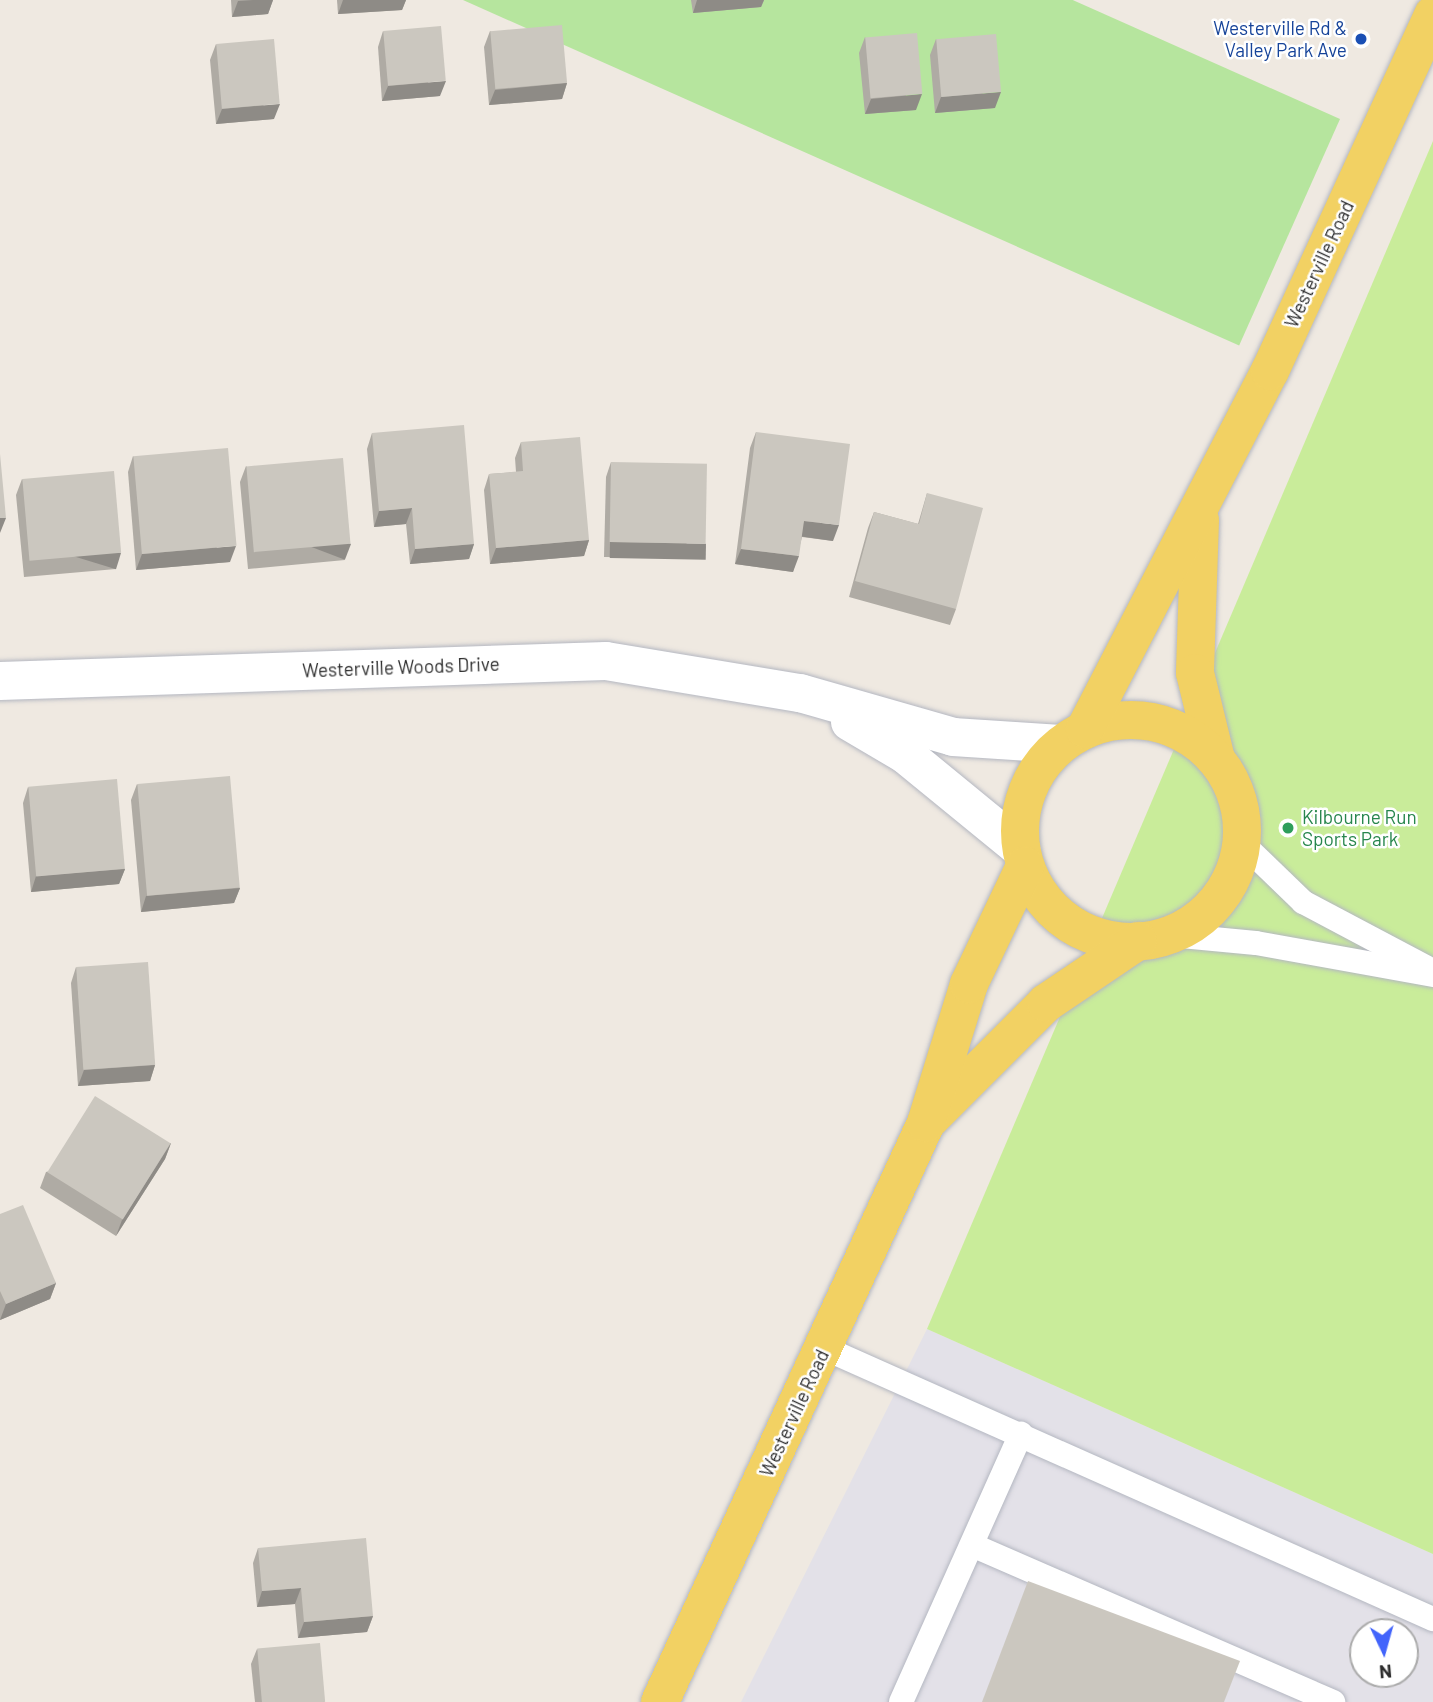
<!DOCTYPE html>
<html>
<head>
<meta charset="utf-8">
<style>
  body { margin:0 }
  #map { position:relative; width:1433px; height:1702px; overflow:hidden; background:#efe9e1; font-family:Barlow,sans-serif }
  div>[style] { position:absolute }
  .industrial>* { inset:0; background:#e3e1e8 }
  .green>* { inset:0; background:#b6e59e; transform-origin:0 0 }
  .pitch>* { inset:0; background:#c9ec9a }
  .roads { filter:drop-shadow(0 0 2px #b4b7c1) drop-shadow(0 0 2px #b4b7c1) }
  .service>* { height:24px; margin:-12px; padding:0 12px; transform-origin:12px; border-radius:12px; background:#fff }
  .minor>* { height:38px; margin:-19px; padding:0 19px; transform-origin:19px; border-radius:19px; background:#fff }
  .primary>* { height:38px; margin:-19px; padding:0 19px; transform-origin:19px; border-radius:19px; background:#f2d163 }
  .primary>.ring { margin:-19px; padding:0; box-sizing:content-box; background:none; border:38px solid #f2d163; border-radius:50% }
  .wall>* { inset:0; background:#afaba4 }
  .shaded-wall>* { inset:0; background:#8e8b86; transform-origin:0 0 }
  .building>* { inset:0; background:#cbc7bf; transform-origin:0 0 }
  .dots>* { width:19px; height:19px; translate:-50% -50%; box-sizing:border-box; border:4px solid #fff; border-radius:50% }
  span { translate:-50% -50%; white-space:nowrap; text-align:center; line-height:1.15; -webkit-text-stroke:5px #fff; paint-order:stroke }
  .transit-label { font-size:19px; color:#164399 }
  .right { translate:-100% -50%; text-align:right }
  .street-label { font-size:19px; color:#2e2e2e }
  .leisure-label { font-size:19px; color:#27864d }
  .left { translate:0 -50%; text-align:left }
  .north { position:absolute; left:1349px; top:1618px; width:70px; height:70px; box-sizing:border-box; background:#fff; border:2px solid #ababab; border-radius:50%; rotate:175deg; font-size:19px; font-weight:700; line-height:28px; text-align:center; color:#2e2e2e }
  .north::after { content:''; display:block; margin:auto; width:24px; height:32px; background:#4264fb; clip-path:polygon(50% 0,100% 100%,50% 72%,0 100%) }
</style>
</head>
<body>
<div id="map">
  <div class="industrial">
    <div style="clip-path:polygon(evenodd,927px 1329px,1433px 1554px,1433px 1702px,741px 1702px,927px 1329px,1363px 1632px,1405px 1632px,1405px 1674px,1363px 1674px,1363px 1632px)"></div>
  </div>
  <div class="green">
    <div style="left:1340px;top:119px;width:248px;height:1340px;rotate:114deg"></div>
  </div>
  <div class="pitch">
    <div style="clip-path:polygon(1433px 141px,1433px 1554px,927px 1329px)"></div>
  </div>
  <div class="roads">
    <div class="service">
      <div style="left:1242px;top:843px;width:85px;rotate:44deg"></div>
      <div style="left:1303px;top:902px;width:139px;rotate:27.9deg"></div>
      <div style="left:1171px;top:935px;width:85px;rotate:5.4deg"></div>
      <div style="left:1256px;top:943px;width:180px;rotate:10.2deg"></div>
      <div style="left:824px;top:1348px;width:667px;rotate:23.99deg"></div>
      <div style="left:972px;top:1545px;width:394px;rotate:23.5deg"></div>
      <div style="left:901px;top:1702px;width:294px;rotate:-65.9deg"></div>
    </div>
    <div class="minor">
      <div style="left:0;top:681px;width:606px;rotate:-1.89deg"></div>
      <div style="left:606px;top:661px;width:197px;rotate:9.4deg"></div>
      <div style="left:800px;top:693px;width:159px;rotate:16deg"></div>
      <div style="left:953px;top:737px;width:108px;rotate:3.7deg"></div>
      <div style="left:850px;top:722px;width:65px;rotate:30.5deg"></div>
      <div style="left:906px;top:755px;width:149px;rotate:39.3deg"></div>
    </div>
    <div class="primary">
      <div style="left:1200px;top:520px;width:153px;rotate:91.9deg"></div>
      <div style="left:1195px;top:673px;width:89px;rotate:76.3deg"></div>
      <div class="ring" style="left:1020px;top:720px;width:184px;height:184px"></div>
      <div style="left:1085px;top:729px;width:403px;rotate:-62.7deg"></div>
      <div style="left:1270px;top:371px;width:392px;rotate:-65.4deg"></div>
      <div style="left:930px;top:1119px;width:164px;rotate:-45deg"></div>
      <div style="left:1046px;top:1003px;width:111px;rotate:-34deg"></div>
      <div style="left:660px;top:1702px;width:637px;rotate:-65.33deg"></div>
      <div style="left:926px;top:1123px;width:145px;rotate:-72.8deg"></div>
      <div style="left:969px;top:984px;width:131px;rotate:-64.6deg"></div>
    </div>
  </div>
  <div class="wall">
    <div style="clip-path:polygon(231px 0,273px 0,268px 14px,232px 17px)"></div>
    <div style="clip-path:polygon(337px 0,406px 0,402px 10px,338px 14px)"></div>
    <div style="clip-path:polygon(691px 0,764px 0,761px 7px,693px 13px)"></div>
    <div style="clip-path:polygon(383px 31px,440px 96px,382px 101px,378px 47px)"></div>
    <div style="clip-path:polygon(490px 31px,567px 83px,562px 99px,489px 105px,484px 47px)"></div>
    <div style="clip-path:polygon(865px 37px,916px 110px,865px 114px,859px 53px)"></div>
    <div style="clip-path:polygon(936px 39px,995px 108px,935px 113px,930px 55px)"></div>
    <div style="clip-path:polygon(216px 44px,274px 119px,216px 124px,210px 60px)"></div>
    <div style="clip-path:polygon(756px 432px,833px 541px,802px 537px,793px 572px,735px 564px,750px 448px)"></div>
    <div style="clip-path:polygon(372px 433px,474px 544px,469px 559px,410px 564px,406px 524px,374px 527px,367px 449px)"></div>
    <div style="clip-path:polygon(521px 442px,589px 540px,584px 556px,490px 564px,484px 490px,489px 474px,516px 472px,515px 458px)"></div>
    <div style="clip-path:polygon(133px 456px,230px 562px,136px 570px,128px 472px)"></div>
    <div style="clip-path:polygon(611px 462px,700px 558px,604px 557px,606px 477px)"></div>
    <div style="clip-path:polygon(246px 466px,345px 560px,248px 569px,240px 482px)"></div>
    <div style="clip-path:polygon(22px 479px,116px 569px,24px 577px,16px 495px)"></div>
    <div style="clip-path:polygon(927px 493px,956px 609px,950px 625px,849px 597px,868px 528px,874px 512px,918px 524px)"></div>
    <div style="clip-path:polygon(137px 784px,240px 888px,234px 903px,141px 912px,131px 800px)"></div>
    <div style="clip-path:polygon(28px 787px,125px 869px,119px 884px,31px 892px,23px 803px)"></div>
    <div style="clip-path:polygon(76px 967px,155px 1065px,150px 1081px,78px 1086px,71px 983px)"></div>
    <div style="clip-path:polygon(171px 1143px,165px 1159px,116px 1236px,40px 1188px,46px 1172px)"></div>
    <div style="clip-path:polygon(0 1214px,56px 1283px,50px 1299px,0 1320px)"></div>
    <div style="clip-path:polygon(258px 1548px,373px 1616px,367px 1632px,298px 1638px,295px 1604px,257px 1607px,253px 1563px)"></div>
    <div style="clip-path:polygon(257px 1649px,325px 1702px,255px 1702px,251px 1664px)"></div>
  </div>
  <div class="shaded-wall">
    <div style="clip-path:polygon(253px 0,273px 0,268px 14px,232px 17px,238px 1px)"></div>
    <div style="clip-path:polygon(343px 0,406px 0,402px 10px,338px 14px)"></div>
    <div style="clip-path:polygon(697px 0,764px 0,761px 7px,693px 13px)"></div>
    <div style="clip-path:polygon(446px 81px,440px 96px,382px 101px,388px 86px)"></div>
    <div style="clip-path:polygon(567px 83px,562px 99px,489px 105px,495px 90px)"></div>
    <div style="clip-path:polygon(1001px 92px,995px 108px,935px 113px,941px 97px)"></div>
    <div style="clip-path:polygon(922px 94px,916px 110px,865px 114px,871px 99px)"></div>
    <div style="clip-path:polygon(280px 104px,274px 119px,216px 124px,222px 109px)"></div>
    <div style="clip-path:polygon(412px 508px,406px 524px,374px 527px,379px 511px)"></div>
    <div style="clip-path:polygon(0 518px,6px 518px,0 533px)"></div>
    <div style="clip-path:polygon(804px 521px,839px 525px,833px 541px,798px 536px)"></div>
    <div style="clip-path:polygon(589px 540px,584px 556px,490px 564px,496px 548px)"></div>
    <div style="left:610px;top:542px;width:96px;height:16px;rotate:1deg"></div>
    <div style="left:351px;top:544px;width:17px;height:98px;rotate:111deg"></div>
    <div style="clip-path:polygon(474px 544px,469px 559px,410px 564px,415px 549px)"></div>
    <div style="clip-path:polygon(236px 546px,230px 562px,136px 570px,142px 554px)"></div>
    <div style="clip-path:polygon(741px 549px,799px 556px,793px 572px,735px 564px)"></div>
    <div style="left:121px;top:553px;width:17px;height:92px;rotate:107deg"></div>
    <div style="clip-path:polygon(125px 869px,119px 884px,31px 892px,36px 876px)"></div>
    <div style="clip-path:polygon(240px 888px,234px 903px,141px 912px,146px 896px)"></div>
    <div style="clip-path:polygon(155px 1065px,150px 1081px,78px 1086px,84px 1070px)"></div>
    <div style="clip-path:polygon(171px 1143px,165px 1159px,116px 1236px,122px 1220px)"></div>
    <div style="clip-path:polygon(56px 1283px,50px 1299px,0 1320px,6px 1304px)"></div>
    <div style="clip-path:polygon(301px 1588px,295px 1604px,257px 1607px,262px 1591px)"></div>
    <div style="clip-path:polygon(373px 1616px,367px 1632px,298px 1638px,304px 1622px)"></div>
  </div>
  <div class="building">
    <div style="left:562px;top:25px;width:58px;height:72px;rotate:85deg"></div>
    <div style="left:441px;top:26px;width:55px;height:58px;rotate:85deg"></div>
    <div style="left:917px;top:33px;width:61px;height:52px;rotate:85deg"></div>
    <div style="left:996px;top:34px;width:58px;height:60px;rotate:85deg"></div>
    <div style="left:274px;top:39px;width:65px;height:58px;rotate:85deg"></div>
    <div style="clip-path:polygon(464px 425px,474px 544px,415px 549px,412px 508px,379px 511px,372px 433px)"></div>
    <div style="clip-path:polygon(756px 432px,850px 444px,839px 525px,804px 521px,799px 556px,741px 549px)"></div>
    <div style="clip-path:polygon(580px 437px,589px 540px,496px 548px,489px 474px,523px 471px,521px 442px)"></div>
    <div style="left:228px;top:448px;width:98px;height:95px;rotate:85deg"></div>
    <div style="clip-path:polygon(0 454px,6px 518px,0 518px)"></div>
    <div style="left:343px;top:458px;width:86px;height:97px;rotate:85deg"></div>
    <div style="left:611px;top:462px;width:96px;height:80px;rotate:1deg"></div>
    <div style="left:114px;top:471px;width:82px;height:92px;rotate:85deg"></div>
    <div style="clip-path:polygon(927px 493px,983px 508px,956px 609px,855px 581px,874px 512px,919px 524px)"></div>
    <div style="left:230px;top:776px;width:112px;height:93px;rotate:85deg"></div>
    <div style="left:117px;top:779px;width:90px;height:89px;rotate:85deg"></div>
    <div style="left:148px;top:962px;width:103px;height:72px;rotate:86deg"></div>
    <div style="left:95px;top:1096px;width:89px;height:90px;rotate:32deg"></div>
    <div style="clip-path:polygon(23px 1205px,56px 1283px,6px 1304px,0 1291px,0 1214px)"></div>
    <div style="clip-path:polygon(366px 1538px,373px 1616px,304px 1622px,301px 1588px,262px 1591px,258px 1548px)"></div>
    <div style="clip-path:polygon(1028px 1581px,1240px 1661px,1224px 1702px,982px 1702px)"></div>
    <div style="left:320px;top:1643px;width:59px;height:63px;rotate:85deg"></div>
  </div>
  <div class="dots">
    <div style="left:1361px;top:39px;background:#1a4fb4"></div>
    <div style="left:1288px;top:828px;background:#2e9e5b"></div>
  </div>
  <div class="transit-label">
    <span class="right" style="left:1347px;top:39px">Westerville Rd &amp;<br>Valley Park Ave</span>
  </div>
  <div class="street-label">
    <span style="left:1319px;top:264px;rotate:-65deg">Westerville Road</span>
    <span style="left:401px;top:667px;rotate:-2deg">Westerville Woods Drive</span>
    <span style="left:794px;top:1413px;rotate:-65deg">Westerville Road</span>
  </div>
  <div class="leisure-label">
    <span class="left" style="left:1302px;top:828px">Kilbourne Run<br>Sports Park</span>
  </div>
  <div class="north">N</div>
</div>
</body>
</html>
